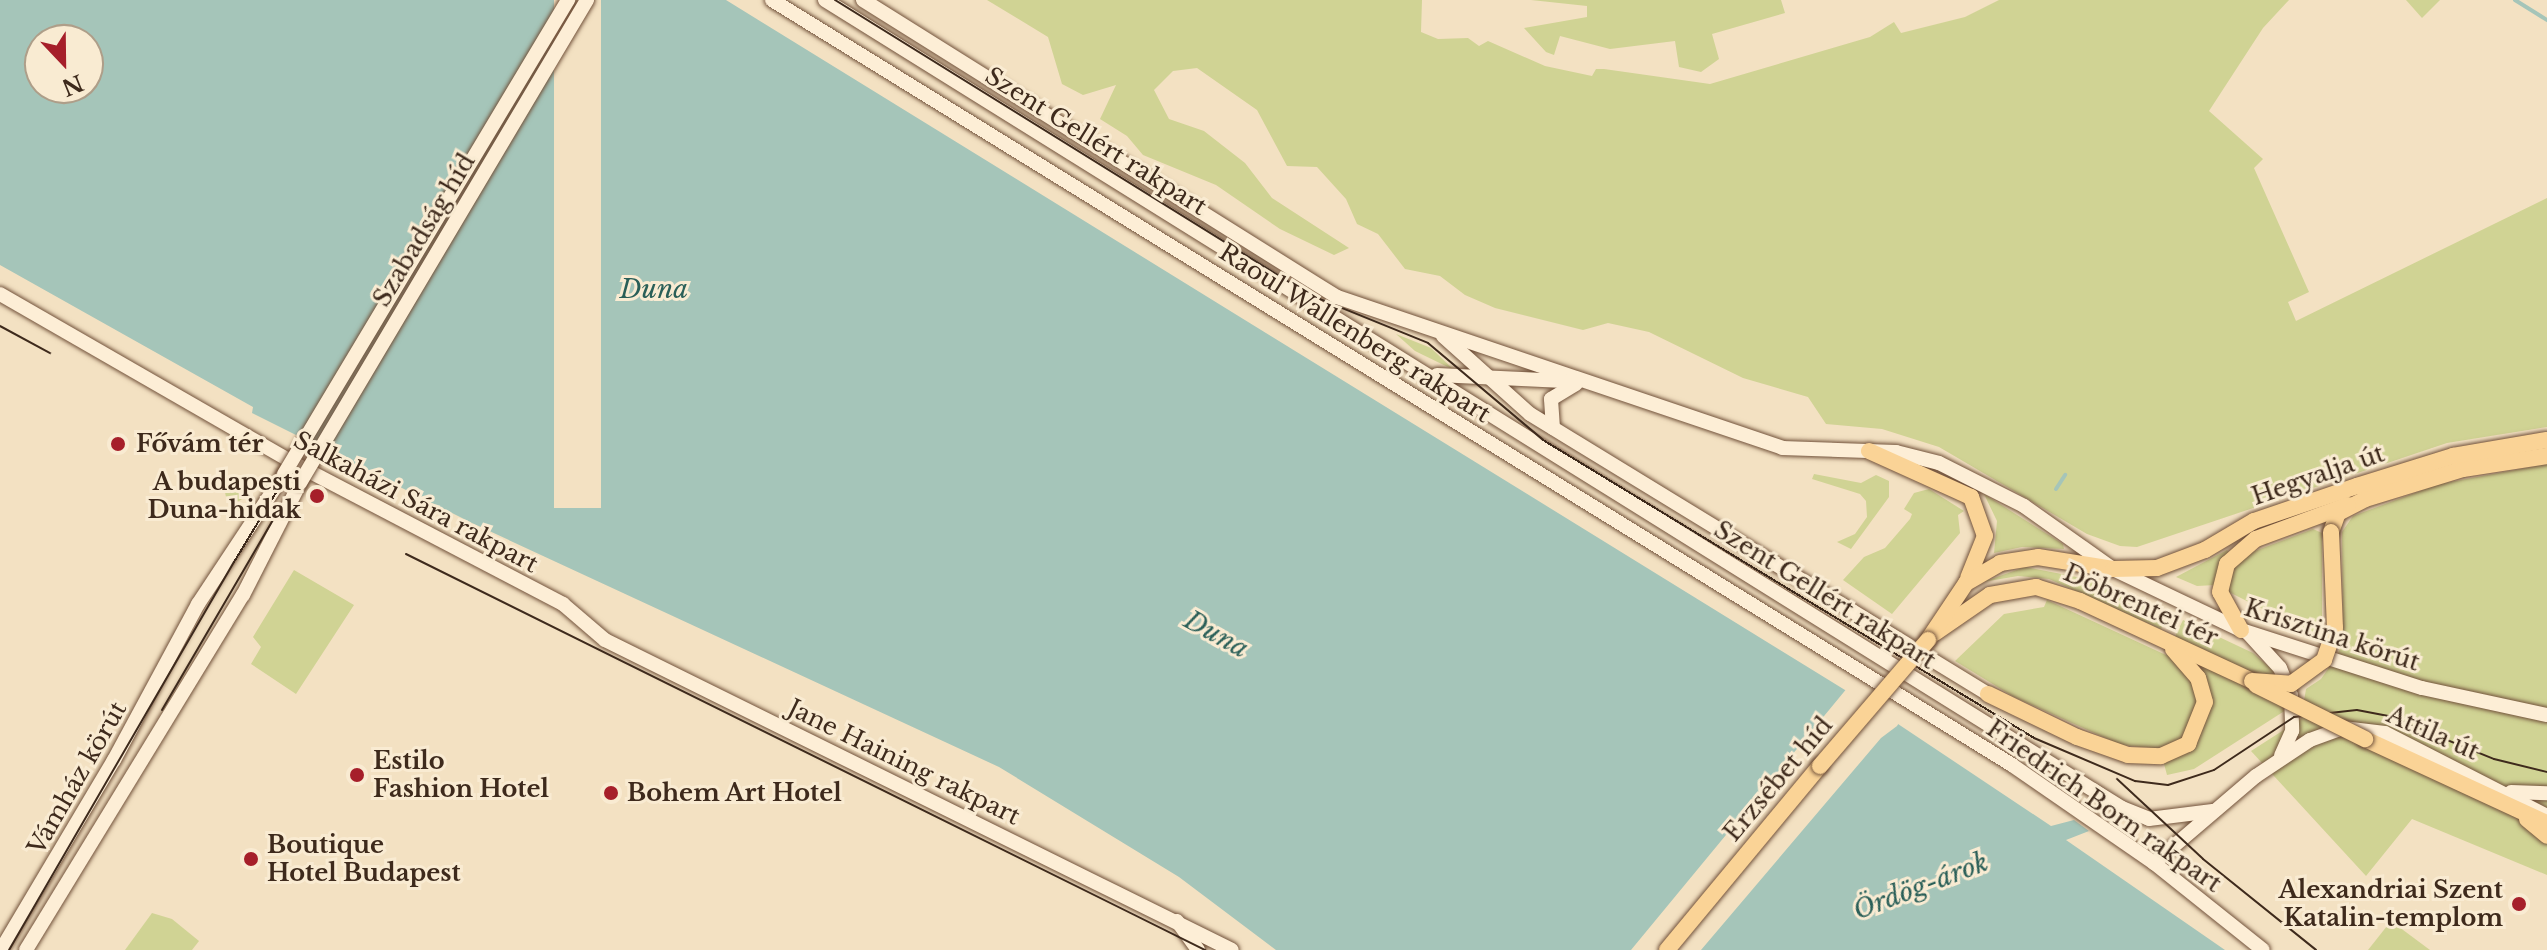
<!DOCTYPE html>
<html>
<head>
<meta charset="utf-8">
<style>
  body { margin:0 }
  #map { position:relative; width:2547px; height:950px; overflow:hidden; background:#f3e1c2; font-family:"Libre Baskerville",serif }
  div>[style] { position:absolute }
  .green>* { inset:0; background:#d0d394 }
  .round { border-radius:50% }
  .water>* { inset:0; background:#a5c5b9 }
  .pier>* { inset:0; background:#f3e1c2; transform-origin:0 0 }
  .stream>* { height:4px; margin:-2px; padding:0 2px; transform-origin:2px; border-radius:2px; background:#a5c5b9 }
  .roads { filter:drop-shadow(0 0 2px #71513a) drop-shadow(0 0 2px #71513a) }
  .secondary>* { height:14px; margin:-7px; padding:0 7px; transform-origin:7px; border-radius:7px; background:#fdeed6 }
  .primary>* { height:16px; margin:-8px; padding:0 8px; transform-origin:8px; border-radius:8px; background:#fad396 }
  .tram>* { height:2px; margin:-1px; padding:0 1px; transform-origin:1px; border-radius:1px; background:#3e2a1c }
  .bridges { filter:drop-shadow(0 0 2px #71513a) drop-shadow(0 0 2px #71513a) }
  .secondary-bridge>* { height:14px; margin:-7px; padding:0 7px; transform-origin:7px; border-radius:7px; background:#fdeed6 }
  .primary-bridge>* { height:16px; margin:-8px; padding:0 8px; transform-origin:8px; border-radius:8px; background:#fad396 }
  .dots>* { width:22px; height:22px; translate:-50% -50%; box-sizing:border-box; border:4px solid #f9ebd2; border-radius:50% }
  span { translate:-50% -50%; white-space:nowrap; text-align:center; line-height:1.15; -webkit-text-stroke:6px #f9ebd2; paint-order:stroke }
  .street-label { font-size:24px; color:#3e2a1c }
  .poi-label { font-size:24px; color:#3e2a1c; font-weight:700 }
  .left { translate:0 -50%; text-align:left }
  .right { translate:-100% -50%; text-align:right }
  .water-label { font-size:26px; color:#2a5f58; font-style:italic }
  .north { position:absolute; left:24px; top:24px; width:80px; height:80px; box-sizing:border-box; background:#f9ebd2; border:2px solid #ae9e89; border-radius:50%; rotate:158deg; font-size:22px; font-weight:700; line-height:32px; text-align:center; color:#3e2a1c }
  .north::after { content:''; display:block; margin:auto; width:28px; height:36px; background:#a61f2a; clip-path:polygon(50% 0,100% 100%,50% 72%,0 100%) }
</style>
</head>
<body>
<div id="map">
  <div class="green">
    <div style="clip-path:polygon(987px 0,1422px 0,1421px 32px,1438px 39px,1468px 38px,1479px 46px,1488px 41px,1545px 66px,1592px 76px,1596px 69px,1604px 69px,1710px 84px,1870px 37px,1894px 22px,1901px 33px,1965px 17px,1999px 0,2289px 0,2263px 28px,2209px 111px,2263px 159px,2254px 168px,2309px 292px,2288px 302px,2296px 321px,2547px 198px,2547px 427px,2447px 443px,2137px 547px,2120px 546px,2087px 534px,1939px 447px,1882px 429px,1826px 424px,1808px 397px,1743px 378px,1649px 332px,1608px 323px,1583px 330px,1495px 308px,1465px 295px,1440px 276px,1405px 269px,1378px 234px,1357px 224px,1346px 199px,1317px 167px,1287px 166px,1257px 110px,1197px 68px,1173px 71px,1154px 90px,1169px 119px,1204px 131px,1245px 163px,1272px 198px,1349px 248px,1334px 255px,1280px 229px,1216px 185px,1143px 155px,1127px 136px,1100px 119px,1116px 85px,1083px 95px,1062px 84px,1048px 37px)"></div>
    <div style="clip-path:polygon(1531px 0,1781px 0,1785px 13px,1712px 34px,1719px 59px,1701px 72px,1679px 67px,1675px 41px,1610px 49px,1560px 36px,1554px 55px,1546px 52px,1524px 28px,1587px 17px,1587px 6px)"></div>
    <div style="clip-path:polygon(2406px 0,2440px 0,2422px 18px)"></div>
    <div style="clip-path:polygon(1396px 334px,1431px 348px,1454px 370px,1415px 351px)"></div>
    <div style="clip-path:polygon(2547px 464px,2547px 875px,2412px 819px,2366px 876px,2251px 751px,2301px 719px,2306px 689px,2321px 679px,2337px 656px,2343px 641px,2342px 532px,2353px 516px,2439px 484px)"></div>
    <div style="clip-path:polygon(1814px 474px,1861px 483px,1876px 475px,1889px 481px,1889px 497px,1851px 549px,1837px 542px,1855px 534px,1867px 517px,1866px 501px,1860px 494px,1812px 479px)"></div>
    <div class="round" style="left:225px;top:482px;width:20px;height:20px"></div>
    <div style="clip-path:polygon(1929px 489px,1964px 511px,1958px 515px,1960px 533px,1892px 614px,1843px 580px,1864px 557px,1885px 548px,1910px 519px,1912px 514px,1904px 509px,1914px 493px)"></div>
    <div style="clip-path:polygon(1984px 494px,2063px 544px,2064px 549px,2022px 547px,1994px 553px,1997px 521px)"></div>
    <div style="clip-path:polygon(2313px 529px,2322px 533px,2322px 639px,2227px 591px,2228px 575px,2247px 554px)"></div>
    <div style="clip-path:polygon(2227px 550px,2230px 554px,2215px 585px,2197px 586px,2176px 577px)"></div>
    <div style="clip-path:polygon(2025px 567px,2087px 579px,2153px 607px,2151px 614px,2165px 621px,2161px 629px,2049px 579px,2018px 576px,1983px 582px)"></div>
    <div style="clip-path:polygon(294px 570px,354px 605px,296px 694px,251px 664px,261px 647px,253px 637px)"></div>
    <div style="clip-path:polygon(2047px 600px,2166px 655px,2183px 620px,2253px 653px,2268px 666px,2278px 675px,2286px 710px,2194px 769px,2167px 775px,2160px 749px,2121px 745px,2014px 697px,1955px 661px,2004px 614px,2044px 607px)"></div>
    <div style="clip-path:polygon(152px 913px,172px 919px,199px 941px,192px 950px,125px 950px)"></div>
    <div style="clip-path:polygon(2391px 921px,2430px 950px,2368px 950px)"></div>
  </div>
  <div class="water">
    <div style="clip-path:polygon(evenodd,0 0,726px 0,1871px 706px,2051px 826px,2074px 820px,2089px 831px,2066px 840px,2225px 950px,1276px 950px,1179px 877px,999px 767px,472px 523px,252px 413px,253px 407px,0 265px,0 0,40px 40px,88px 40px,88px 88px,40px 88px,40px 40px)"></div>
  </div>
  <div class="pier">
    <div style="left:554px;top:0;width:47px;height:508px"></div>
    <div style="clip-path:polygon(1848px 687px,1900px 721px,1897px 726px,1881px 738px,1701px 950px,1631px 950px)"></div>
  </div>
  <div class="stream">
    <div style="left:2515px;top:0;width:38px;rotate:32deg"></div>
    <div style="left:2056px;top:489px;width:17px;rotate:-57deg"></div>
  </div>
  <div class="roads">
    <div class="secondary">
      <div style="left:772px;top:0;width:1457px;rotate:31.67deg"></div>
      <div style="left:2012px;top:765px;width:173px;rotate:34.6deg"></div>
      <div style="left:2154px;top:863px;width:139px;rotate:38.6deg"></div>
      <div style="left:825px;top:0;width:1528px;rotate:31.92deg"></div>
      <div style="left:2122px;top:808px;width:29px;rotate:22deg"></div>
      <div style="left:2149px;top:819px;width:64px;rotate:-7.2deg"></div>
      <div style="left:863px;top:0;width:559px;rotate:32.07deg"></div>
      <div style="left:1337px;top:297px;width:470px;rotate:18.7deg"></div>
      <div style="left:1782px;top:448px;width:114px;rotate:2deg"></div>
      <div style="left:1896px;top:452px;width:44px;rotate:14.3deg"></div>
      <div style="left:1939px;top:463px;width:95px;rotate:26.8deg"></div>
      <div style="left:2024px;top:506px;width:109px;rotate:35.3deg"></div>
      <div style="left:2113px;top:569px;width:142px;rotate:25.5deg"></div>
      <div style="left:2241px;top:630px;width:190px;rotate:17.8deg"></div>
      <div style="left:2422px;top:688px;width:128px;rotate:12.2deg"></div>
      <div style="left:0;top:294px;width:345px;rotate:29.9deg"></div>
      <div style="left:299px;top:466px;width:298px;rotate:27.6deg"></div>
      <div style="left:563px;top:604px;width:55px;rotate:40.6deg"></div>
      <div style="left:605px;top:640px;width:699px;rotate:26.31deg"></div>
      <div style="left:1443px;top:336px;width:117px;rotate:41.9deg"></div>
      <div style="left:1530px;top:414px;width:537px;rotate:31.44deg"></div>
      <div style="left:1437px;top:375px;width:127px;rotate:2.7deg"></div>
      <div style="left:1553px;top:428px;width:29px;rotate:-94deg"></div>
      <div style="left:1551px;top:399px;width:29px;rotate:-31deg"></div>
      <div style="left:2248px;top:633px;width:47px;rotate:47.6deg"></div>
      <div style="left:2280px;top:668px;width:29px;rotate:68deg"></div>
      <div style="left:2291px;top:695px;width:36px;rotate:88deg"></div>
      <div style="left:2292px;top:731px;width:27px;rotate:114deg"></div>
      <div style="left:2511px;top:792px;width:36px;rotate:2deg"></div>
      <div style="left:2154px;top:863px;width:134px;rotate:-40.5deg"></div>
      <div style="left:2256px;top:776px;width:65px;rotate:-33.7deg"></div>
      <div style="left:2310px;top:740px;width:35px;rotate:-20deg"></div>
      <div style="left:2343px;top:728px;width:42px;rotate:6.8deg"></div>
      <div style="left:2385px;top:733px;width:182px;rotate:27.1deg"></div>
      <div style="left:1177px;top:921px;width:36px;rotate:54deg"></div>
      <div style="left:1px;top:950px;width:221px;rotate:-59.3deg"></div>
      <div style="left:114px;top:760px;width:177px;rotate:-61.7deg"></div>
      <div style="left:198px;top:604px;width:156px;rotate:-56.5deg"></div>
      <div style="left:26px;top:950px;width:416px;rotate:-58.6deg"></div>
      <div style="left:243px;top:595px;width:126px;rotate:-63deg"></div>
    </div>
    <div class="primary">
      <div style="left:1869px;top:451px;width:112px;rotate:24.3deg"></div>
      <div style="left:1971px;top:497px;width:41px;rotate:70.3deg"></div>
      <div style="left:1985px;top:536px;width:45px;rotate:112deg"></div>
      <div style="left:2331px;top:532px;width:20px;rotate:-70deg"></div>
      <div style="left:2338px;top:513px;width:30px;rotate:-27deg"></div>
      <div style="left:2365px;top:499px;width:102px;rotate:-17deg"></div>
      <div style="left:2463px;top:469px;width:85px;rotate:-8.8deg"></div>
      <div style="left:2241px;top:630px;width:43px;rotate:-118.9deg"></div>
      <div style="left:2220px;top:592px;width:29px;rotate:-76deg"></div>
      <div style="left:2227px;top:564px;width:38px;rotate:-41deg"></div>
      <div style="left:2256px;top:539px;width:98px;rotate:-20.3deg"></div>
      <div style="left:1935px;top:633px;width:67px;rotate:-34.6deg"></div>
      <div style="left:1990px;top:595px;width:47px;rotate:-9.9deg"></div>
      <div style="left:2036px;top:587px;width:46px;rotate:17.7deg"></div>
      <div style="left:2080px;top:601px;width:190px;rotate:24.9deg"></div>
      <div style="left:1928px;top:640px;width:69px;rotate:-56.3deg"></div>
      <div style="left:1966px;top:583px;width:39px;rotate:-30deg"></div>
      <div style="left:2000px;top:563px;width:38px;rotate:-9deg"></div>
      <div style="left:2038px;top:557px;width:76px;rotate:9.1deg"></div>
      <div style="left:2113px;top:569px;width:44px;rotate:-1.3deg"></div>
      <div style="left:2157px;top:568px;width:51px;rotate:-20.6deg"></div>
      <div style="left:2205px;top:550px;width:57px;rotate:-30.6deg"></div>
      <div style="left:2254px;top:521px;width:109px;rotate:-18.8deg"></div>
      <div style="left:2357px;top:486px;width:101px;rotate:-17.4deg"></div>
      <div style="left:2453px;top:456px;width:95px;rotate:-9.7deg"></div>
      <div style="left:1988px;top:694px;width:99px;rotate:25.8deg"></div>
      <div style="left:2077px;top:737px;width:54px;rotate:19.4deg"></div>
      <div style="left:2128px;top:755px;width:33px;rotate:2deg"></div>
      <div style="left:2161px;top:756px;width:30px;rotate:-24deg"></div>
      <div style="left:2188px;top:744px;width:45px;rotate:-68deg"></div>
      <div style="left:2205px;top:702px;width:25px;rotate:-106deg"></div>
      <div style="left:2198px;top:678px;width:38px;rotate:-131deg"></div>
      <div style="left:2365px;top:739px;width:200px;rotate:24.8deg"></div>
      <div style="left:2527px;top:819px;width:26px;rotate:40deg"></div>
      <div style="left:1667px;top:950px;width:239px;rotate:-50.3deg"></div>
    </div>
  </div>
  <div class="tram">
    <div style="left:835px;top:0;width:559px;rotate:31.84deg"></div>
    <div style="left:1310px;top:295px;width:127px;rotate:22.1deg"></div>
    <div style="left:1428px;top:343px;width:150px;rotate:40.1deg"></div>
    <div style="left:1543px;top:440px;width:574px;rotate:31.25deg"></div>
    <div style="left:2034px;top:738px;width:110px;rotate:23.1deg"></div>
    <div style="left:2135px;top:781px;width:33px;rotate:7deg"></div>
    <div style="left:2168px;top:785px;width:48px;rotate:-18.1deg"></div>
    <div style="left:2214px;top:770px;width:96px;rotate:-33.5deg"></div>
    <div style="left:2294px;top:717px;width:63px;rotate:-6.3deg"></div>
    <div style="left:2357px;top:710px;width:32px;rotate:11deg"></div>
    <div style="left:2388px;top:716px;width:114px;rotate:22.1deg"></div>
    <div style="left:2494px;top:759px;width:55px;rotate:13.8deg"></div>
    <div style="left:0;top:326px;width:57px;rotate:28.4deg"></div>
    <div style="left:406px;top:554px;width:892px;rotate:26.36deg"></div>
    <div style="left:162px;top:710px;width:224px;rotate:-59.7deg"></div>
    <div style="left:2117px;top:779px;width:117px;rotate:42.9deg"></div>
    <div style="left:2203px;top:859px;width:145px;rotate:38.8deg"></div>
    <div style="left:9px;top:950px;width:449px;rotate:-59.9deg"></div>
    <div style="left:234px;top:562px;width:657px;rotate:-58.83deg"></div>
  </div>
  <div class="bridges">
    <div class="secondary-bridge">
      <div style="left:284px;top:474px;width:553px;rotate:-59.07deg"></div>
      <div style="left:300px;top:483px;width:562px;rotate:-59.28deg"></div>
    </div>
    <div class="primary-bridge">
      <div style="left:2252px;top:681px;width:39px;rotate:4deg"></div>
      <div style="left:2291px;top:684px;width:41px;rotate:-36deg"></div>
      <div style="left:2324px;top:660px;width:34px;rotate:-71deg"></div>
      <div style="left:2335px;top:628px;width:96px;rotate:-92.4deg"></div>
      <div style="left:2256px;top:685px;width:122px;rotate:26.4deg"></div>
      <div style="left:1820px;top:766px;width:166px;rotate:-49.4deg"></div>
    </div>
  </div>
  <div class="dots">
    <div style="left:118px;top:444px;background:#a61f2a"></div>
    <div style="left:317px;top:496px;background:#a61f2a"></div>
    <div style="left:357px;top:775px;background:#a61f2a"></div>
    <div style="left:611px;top:793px;background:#a61f2a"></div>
    <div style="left:251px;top:859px;background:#a61f2a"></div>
    <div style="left:2519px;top:904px;background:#a61f2a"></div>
  </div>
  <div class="street-label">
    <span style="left:1096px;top:141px;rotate:32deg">Szent Gellért rakpart</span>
    <span style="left:424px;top:230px;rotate:-59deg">Szabadság híd</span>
    <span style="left:1355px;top:333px;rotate:32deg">Raoul Wallenberg rakpart</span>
    <span style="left:2318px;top:475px;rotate:-19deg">Hegyalja út</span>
    <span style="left:416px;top:502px;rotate:28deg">Salkaházi Sára rakpart</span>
    <span style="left:1825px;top:595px;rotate:32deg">Szent Gellért rakpart</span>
    <span style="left:2141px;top:605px;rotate:24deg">Döbrentei tér</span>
    <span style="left:2332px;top:635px;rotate:18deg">Krisztina körút</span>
    <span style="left:2433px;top:733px;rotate:24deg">Attila út</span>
    <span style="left:904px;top:762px;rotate:26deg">Jane Haining rakpart</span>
    <span style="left:77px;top:778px;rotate:-60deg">Vámház körút</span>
    <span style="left:1778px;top:779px;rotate:-50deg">Erzsébet híd</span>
    <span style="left:2104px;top:806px;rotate:35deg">Friedrich Born rakpart</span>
  </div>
  <div class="poi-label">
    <span class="left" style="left:136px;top:444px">Fővám tér</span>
    <span class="right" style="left:301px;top:496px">A budapesti<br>Duna-hidak</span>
    <span class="left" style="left:373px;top:775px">Estilo<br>Fashion Hotel</span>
    <span class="left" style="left:627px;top:793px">Bohem Art Hotel</span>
    <span class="left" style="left:267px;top:859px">Boutique<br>Hotel Budapest</span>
    <span class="right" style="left:2503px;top:904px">Alexandriai Szent<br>Katalin-templom</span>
  </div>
  <div class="water-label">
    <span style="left:654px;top:290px">Duna</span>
    <span style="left:1216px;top:635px;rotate:29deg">Duna</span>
    <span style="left:1921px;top:887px;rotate:-21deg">Ördög-árok</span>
  </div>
  <div class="north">N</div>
</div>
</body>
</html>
